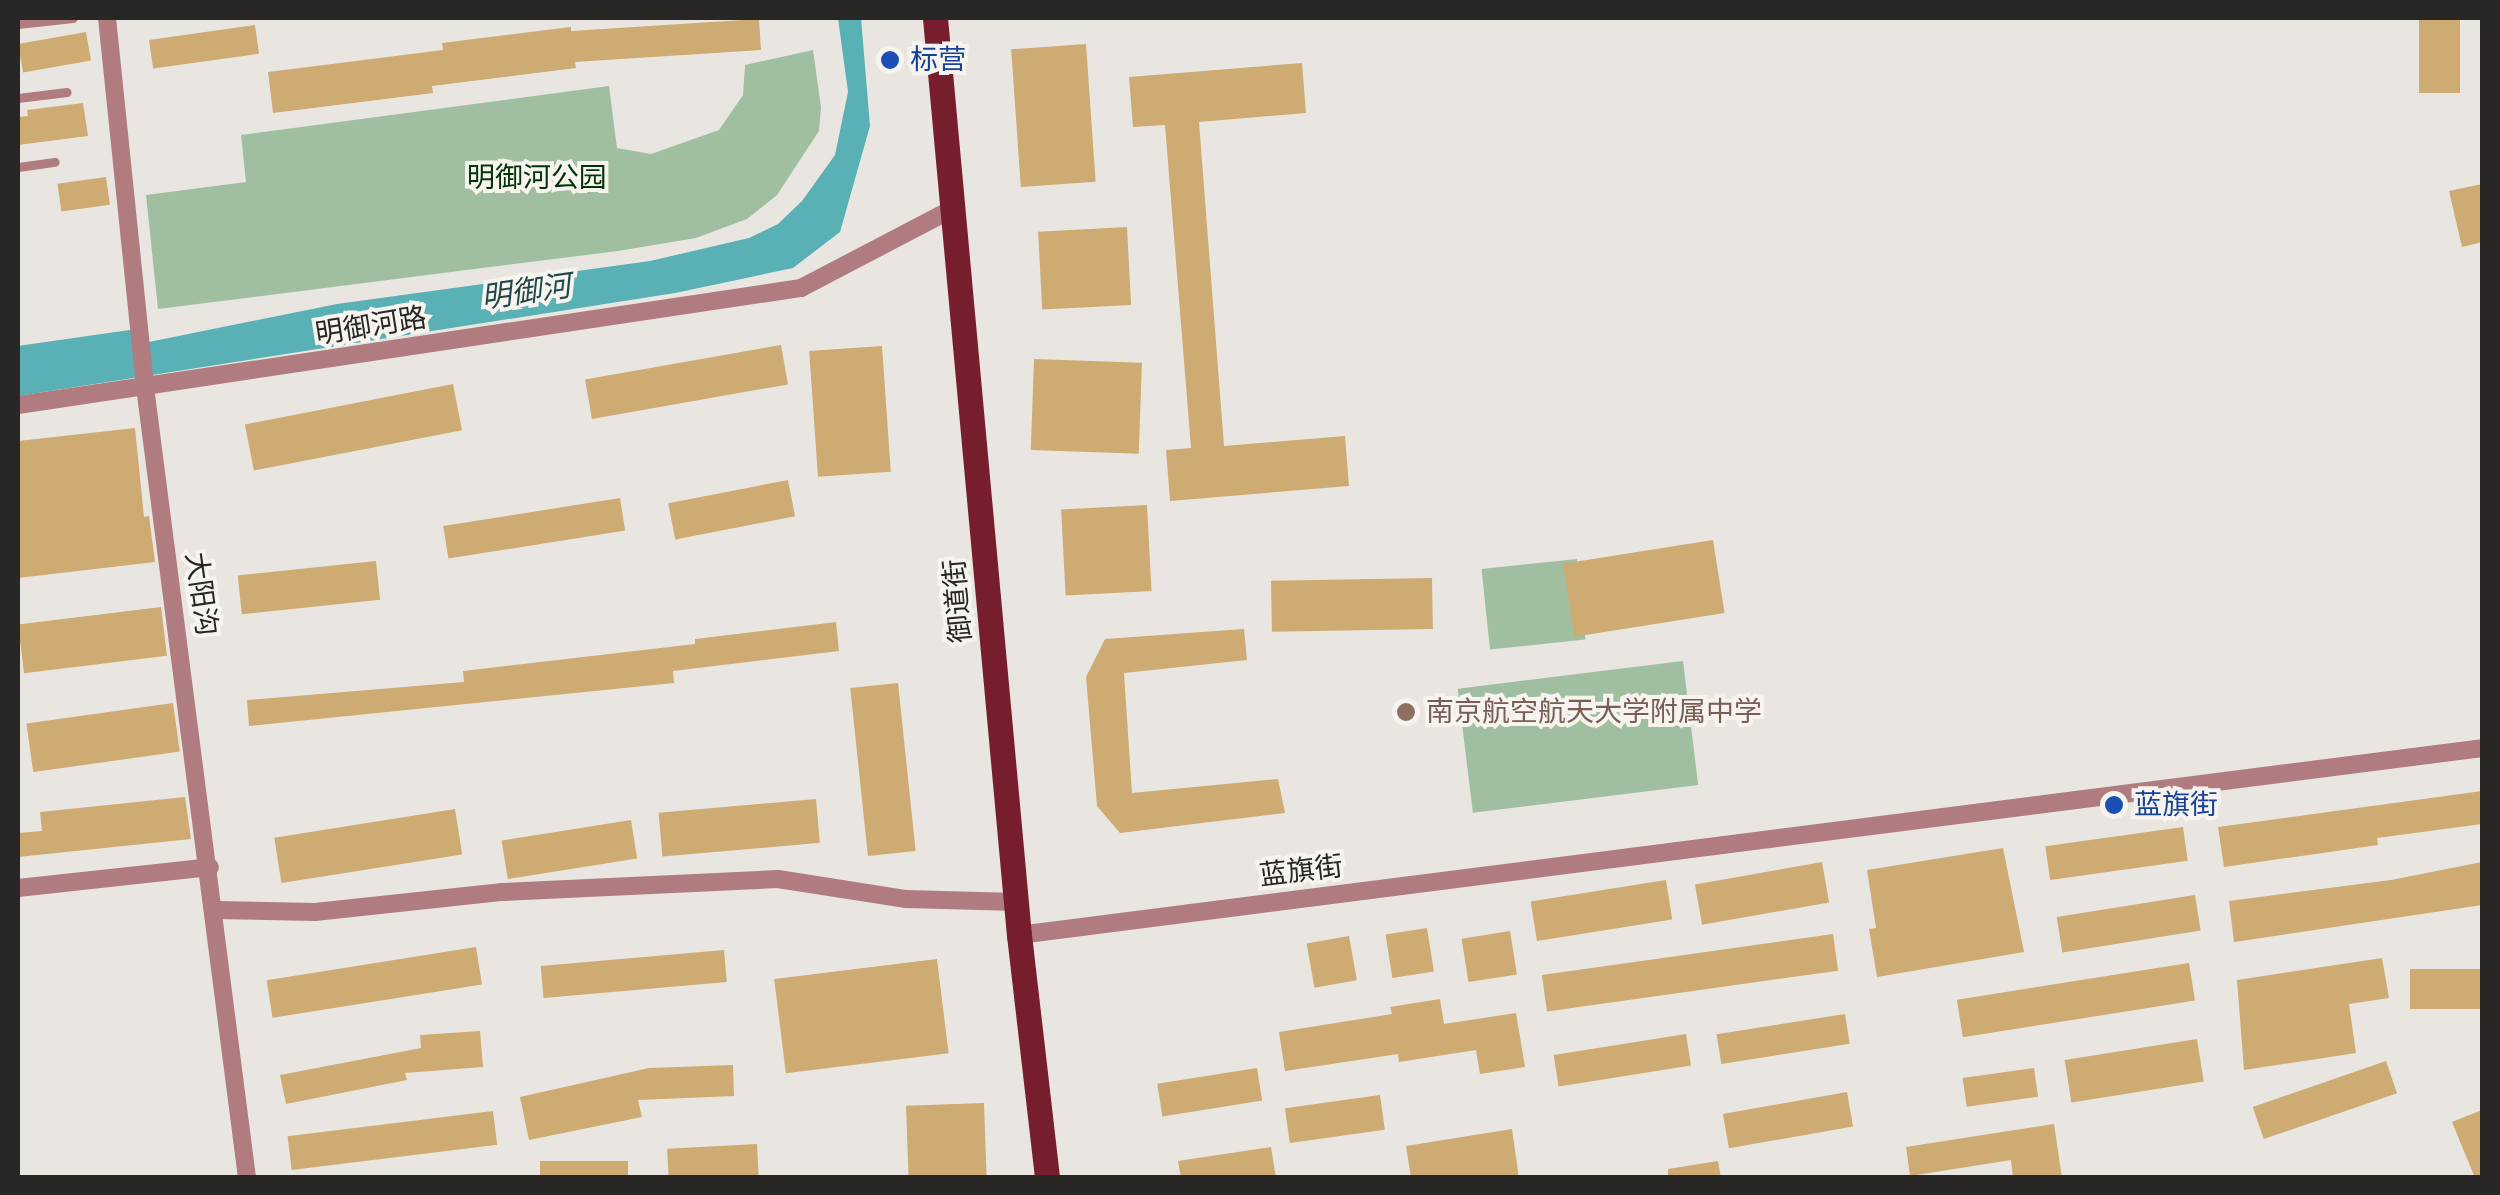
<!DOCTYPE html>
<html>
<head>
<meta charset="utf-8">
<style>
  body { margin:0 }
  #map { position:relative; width:2500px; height:1195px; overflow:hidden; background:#e9e6e1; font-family:Raleway,"Noto Sans SC",sans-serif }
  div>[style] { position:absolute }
  .green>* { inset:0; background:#a0bfa0; transform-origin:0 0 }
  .water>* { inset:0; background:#59b0b5 }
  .river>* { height:35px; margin:-17.5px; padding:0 17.5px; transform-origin:17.5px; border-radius:17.5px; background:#59b0b5 }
  .building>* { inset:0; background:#cdab72; transform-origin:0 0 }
  .service>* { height:9px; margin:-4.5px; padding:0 4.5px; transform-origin:4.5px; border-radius:4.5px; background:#b07c7f }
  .minor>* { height:18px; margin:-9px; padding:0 9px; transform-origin:9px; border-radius:9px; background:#b07c7f }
  .primary>* { height:25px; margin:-12.5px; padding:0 12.5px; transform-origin:12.5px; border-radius:12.5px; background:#771e2e }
  .dots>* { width:28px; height:28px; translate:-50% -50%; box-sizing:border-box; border:5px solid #f7f3ee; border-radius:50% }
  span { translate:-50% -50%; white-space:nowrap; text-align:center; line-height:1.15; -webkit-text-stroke:8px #f7f3ee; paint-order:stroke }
  .transit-label { font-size:28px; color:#164399 }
  .left { translate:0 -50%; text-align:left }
  .park-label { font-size:28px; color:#003406 }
  .street-label { font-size:28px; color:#282725 }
  .education-label { font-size:28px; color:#785e54 }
  .water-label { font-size:30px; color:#1f484a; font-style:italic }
  .frame { position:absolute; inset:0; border:20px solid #282725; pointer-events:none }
</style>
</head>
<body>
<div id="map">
  <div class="green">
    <div style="clip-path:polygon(813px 50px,821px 107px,819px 131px,777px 195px,747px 219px,696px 238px,618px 251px,158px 309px,146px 195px,246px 182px,241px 135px,609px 86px,617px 148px,651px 154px,719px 130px,743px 95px,745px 65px)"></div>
    <div style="left:1577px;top:559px;width:81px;height:96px;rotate:84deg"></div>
    <div style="left:1683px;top:661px;width:125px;height:227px;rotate:83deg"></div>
  </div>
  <div class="water">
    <div style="clip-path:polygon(838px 18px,861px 18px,870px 126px,840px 232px,793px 268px,675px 293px,18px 396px,18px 364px,139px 344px,337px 304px,650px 261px,749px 238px,778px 224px,802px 201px,835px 155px,848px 92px)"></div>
  </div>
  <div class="river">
    <div style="left:18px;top:363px;width:113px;rotate:-8.1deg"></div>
  </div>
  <div class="building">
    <div style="left:2419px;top:18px;width:41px;height:75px"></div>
    <div style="clip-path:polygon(759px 19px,761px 50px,575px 62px,576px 68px,432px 86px,433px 93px,273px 113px,268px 72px,443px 50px,442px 43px,571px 27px,571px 31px)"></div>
    <div style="left:255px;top:25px;width:29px;height:107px;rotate:82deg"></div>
    <div style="left:86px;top:32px;width:29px;height:69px;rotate:80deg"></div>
    <div style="left:1086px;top:44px;width:138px;height:75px;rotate:86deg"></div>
    <div style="clip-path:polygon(1302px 63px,1306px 113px,1199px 122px,1224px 446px,1345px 436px,1349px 486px,1170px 501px,1166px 450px,1191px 448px,1165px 125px,1133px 127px,1129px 77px)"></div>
    <div style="clip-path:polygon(83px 103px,88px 136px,18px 145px,18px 117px,28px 116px,27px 110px)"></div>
    <div style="left:106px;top:177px;width:28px;height:49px;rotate:82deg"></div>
    <div style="clip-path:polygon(2482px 184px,2482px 242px,2462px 247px,2449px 191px)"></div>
    <div style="left:1127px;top:227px;width:78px;height:89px;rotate:87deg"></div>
    <div style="left:781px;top:345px;width:40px;height:199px;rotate:80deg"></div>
    <div style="left:882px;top:346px;width:126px;height:73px;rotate:86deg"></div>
    <div style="left:1034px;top:359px;width:108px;height:91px;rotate:2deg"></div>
    <div style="left:453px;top:384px;width:47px;height:212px;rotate:79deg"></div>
    <div style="clip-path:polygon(135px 428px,144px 517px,149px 516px,155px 562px,18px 578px,18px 441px)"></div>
    <div style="left:788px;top:480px;width:37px;height:122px;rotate:79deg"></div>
    <div style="left:620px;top:498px;width:33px;height:179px;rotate:81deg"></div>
    <div style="left:1147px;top:505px;width:86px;height:86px;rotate:87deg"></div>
    <div style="left:1713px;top:540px;width:74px;height:152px;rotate:81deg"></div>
    <div style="left:376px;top:561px;width:39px;height:139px;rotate:84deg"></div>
    <div style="left:1432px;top:578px;width:51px;height:161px;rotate:89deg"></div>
    <div style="left:161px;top:607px;width:49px;height:144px;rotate:83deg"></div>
    <div style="clip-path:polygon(836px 622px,839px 651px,673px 671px,674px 683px,249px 726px,247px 700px,464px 682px,463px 671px,695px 644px,695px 639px)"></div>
    <div style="clip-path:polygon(1244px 629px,1247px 660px,1124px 673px,1132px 793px,1278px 779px,1285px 813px,1120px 833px,1097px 806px,1086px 677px,1105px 639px)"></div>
    <div style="left:898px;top:683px;width:169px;height:48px;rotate:84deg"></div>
    <div style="left:173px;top:703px;width:49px;height:148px;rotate:82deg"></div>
    <div style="clip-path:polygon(2482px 791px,2482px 824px,2377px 838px,2378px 845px,2224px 867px,2218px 827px)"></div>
    <div style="clip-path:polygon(185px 797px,191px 839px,18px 857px,18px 833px,42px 831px,40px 812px)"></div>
    <div style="left:816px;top:799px;width:44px;height:158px;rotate:85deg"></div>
    <div style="left:455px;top:809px;width:46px;height:183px;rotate:81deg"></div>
    <div style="left:631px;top:820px;width:39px;height:131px;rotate:81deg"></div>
    <div style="left:2183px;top:827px;width:34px;height:139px;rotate:82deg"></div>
    <div style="clip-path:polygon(2003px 848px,2024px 952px,1877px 977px,1869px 929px,1876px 928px,1867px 870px)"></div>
    <div style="left:1822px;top:862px;width:41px;height:129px;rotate:80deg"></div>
    <div style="clip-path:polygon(2482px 862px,2482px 905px,2234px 942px,2229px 901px,2391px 880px)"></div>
    <div style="left:1666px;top:880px;width:40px;height:137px;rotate:81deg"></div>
    <div style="left:2195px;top:895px;width:36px;height:140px;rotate:81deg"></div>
    <div style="left:1427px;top:928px;width:44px;height:42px;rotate:81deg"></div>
    <div style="left:1510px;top:931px;width:44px;height:49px;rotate:81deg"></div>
    <div style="left:1833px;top:934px;width:37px;height:294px;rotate:82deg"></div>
    <div style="left:1349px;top:936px;width:45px;height:43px;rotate:80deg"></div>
    <div style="left:476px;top:947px;width:38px;height:212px;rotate:81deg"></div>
    <div style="left:724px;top:950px;width:32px;height:184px;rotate:85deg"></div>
    <div style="clip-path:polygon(2382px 958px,2389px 998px,2349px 1004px,2356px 1053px,2244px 1070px,2237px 980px)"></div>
    <div style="left:937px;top:959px;width:95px;height:164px;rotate:83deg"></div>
    <div style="left:2189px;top:963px;width:38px;height:235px;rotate:81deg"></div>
    <div style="left:2482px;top:969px;width:40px;height:72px;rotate:90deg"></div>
    <div style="clip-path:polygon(1440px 999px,1444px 1024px,1516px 1013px,1525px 1067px,1480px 1074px,1476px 1050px,1399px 1062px,1398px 1054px,1285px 1071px,1279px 1032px,1392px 1014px,1390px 1007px)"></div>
    <div style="left:1845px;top:1014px;width:30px;height:130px;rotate:81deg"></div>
    <div style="clip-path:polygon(480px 1031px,483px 1067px,405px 1073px,407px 1080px,286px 1104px,280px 1075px,421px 1048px,420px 1035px)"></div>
    <div style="left:1686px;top:1034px;width:32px;height:134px;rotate:81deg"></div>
    <div style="left:2197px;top:1039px;width:43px;height:134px;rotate:81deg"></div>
    <div style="left:2386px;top:1061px;width:34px;height:141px;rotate:71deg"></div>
    <div style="clip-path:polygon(733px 1065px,734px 1096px,638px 1100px,642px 1117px,529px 1140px,520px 1097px,649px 1068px)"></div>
    <div style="left:1257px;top:1068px;width:33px;height:101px;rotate:81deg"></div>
    <div style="left:2034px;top:1068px;width:29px;height:72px;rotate:82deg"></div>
    <div style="left:1847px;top:1092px;width:35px;height:126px;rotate:80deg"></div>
    <div style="left:1380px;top:1095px;width:35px;height:96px;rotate:82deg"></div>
    <div style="left:984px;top:1103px;width:75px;height:78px;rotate:88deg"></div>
    <div style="clip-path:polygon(2482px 1110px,2482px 1178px,2475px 1178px,2452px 1122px)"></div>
    <div style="left:493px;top:1111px;width:34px;height:207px;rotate:83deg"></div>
    <div style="clip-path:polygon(2054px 1124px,2062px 1178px,2013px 1178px,2011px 1160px,1910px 1176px,1906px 1147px)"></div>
    <div style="clip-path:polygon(1512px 1129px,1519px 1178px,1411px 1178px,1406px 1146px)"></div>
    <div style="left:757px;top:1144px;width:33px;height:90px;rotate:87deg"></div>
    <div style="clip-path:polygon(1271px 1147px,1276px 1178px,1181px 1178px,1178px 1161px)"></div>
    <div style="left:628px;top:1161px;width:17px;height:88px;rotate:90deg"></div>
    <div style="clip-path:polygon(1718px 1161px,1721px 1178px,1668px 1178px,1668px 1169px)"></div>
  </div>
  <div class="service">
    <div style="left:18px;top:24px;width:55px;rotate:-6.2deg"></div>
    <div style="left:18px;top:98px;width:49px;rotate:-7deg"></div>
    <div style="left:18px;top:167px;width:37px;rotate:-8deg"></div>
  </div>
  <div class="minor">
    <div style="left:107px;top:18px;width:371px;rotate:84.1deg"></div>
    <div style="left:145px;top:387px;width:798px;rotate:82.65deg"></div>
    <div style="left:18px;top:405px;width:792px;rotate:-8.5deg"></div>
    <div style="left:801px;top:288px;width:170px;rotate:-27.6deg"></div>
    <div style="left:18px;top:888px;width:193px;rotate:-6.2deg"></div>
    <div style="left:215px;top:910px;width:100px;rotate:1.1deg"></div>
    <div style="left:315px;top:912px;width:189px;rotate:-6.1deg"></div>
    <div style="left:503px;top:892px;width:275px;rotate:-2.7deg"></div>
    <div style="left:778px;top:879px;width:130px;rotate:8.9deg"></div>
    <div style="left:906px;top:899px;width:111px;rotate:1.5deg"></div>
    <div style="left:1019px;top:935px;width:1475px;rotate:-7.28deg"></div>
  </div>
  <div class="primary">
    <div style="left:935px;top:18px;width:921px;rotate:84.77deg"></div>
    <div style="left:1019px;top:935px;width:245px;rotate:83.4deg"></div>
  </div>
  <div class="dots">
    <div style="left:890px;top:60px;background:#1a4fb4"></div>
    <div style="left:1406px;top:712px;background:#8d6e63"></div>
    <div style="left:2114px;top:805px;background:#1a4fb4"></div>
  </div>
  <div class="transit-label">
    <span class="left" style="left:910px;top:60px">标营</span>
    <span class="left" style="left:2134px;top:805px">蓝旗街</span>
  </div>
  <div class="park-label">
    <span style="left:537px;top:178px">明御河公园</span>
  </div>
  <div class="street-label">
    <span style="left:371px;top:326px;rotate:-9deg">明御河路</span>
    <span style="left:201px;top:594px;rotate:82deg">大阳沟</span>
    <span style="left:958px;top:601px;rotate:-95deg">御道街</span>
    <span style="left:1301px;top:871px;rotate:-7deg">蓝旗街</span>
  </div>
  <div class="education-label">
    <span class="left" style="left:1426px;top:712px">南京航空航天大学附属中学</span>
  </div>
  <div class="water-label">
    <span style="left:526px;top:292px;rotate:-8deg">明御河</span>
  </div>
  <div class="frame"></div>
</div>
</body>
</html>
